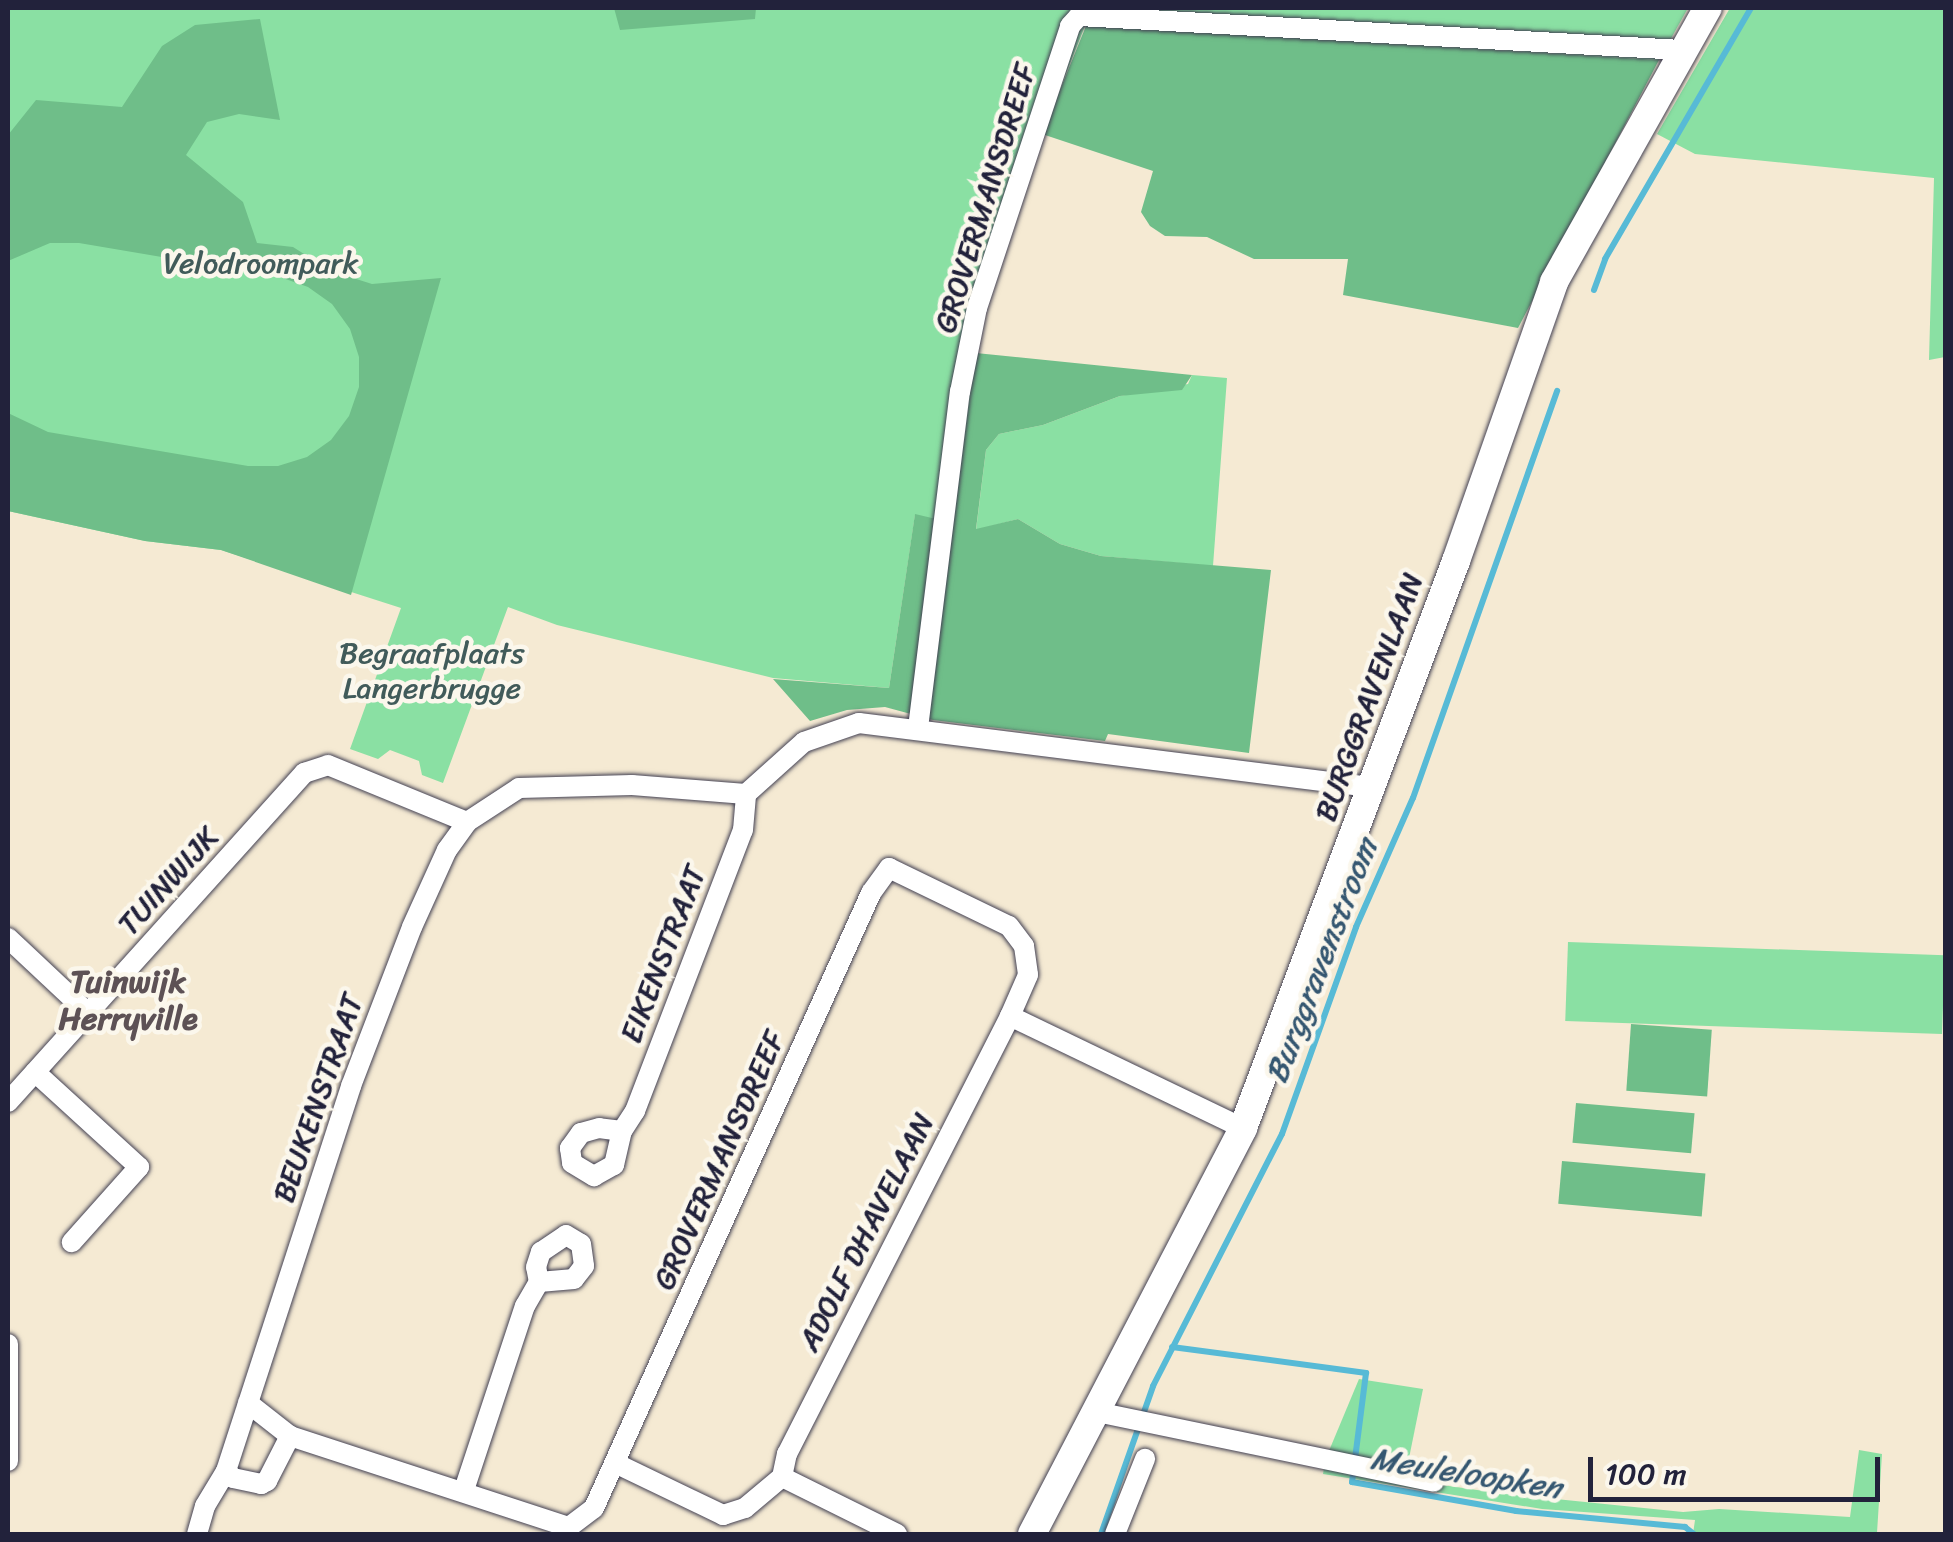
<!DOCTYPE html>
<html>
<head>
<meta charset="utf-8">
<style>
  body { margin:0 }
  #map { position:relative; width:1953px; height:1542px; overflow:hidden; background:#f5ead3; font-family:Sriracha,sans-serif }
  div>[style] { position:absolute }
  .green>* { inset:0; background:#8ae0a3; transform-origin:0 0 }
  .forest>* { inset:0; background:#6fbe89; transform-origin:0 0 }
  .stream>* { height:6px; margin:-3px; padding:0 3px; transform-origin:3px; border-radius:3px; background:#57bad6 }
  .roads { filter:drop-shadow(0 0 2px #424052) drop-shadow(0 0 2px #424052) }
  .minor>* { height:20px; margin:-10px; padding:0 10px; transform-origin:10px; border-radius:10px; background:#fff }
  .secondary>* { height:28px; margin:-14px; padding:0 14px; transform-origin:14px; border-radius:14px; background:#fff }
  span { translate:-50% -50%; white-space:nowrap; text-align:center; line-height:1.15; -webkit-text-stroke:9px #fbf7ec; paint-order:stroke }
  .street-label { font-size:30px; color:#22223b }
  .park-label { font-size:30px; color:#415b5a }
  .water-label { font-size:32px; color:#355771; font-style:italic }
  .neighbourhood-label { font-size:32px; color:#5d5155; font-weight:700 }
  .frame { position:absolute; inset:0; border:10px solid #22223b; pointer-events:none }
  .scale { position:absolute; left:1588px; top:1457px; width:292px; height:45px; box-sizing:border-box; border:5px solid #22223b; border-top:0; padding-left:12px; font-size:30px; line-height:35px; white-space:nowrap; color:#22223b; -webkit-text-stroke:8px #fbf7ec; paint-order:stroke }
</style>
</head>
<body>
<div id="map">
  <div class="green">
    <div style="clip-path:polygon(8px 8px,1688px 8px,1659px 60px,1085px 26px,1042px 134px,984px 309px,953px 524px,915px 515px,889px 688px,773px 678px,557px 625px,508px 607px,443px 783px,422px 775px,419px 761px,390px 750px,378px 759px,350px 749px,401px 608px,221px 550px,145px 541px,8px 511px)"></div>
    <div style="clip-path:polygon(1730px 8px,1945px 8px,1945px 357px,1929px 360px,1934px 178px,1695px 154px,1657px 134px)"></div>
    <div style="clip-path:polygon(1192px 375px,1227px 378px,1213px 566px,1101px 556px,1060px 544px,1018px 519px,976px 530px,986px 450px,999px 434px,1043px 425px,1120px 396px,1188px 384px)"></div>
    <div style="left:1568px;top:942px;width:377px;height:79px;rotate:2deg"></div>
    <div style="clip-path:polygon(1359px 1379px,1423px 1389px,1406px 1473px,1326px 1458px)"></div>
    <div style="clip-path:polygon(1859px 1450px,1882px 1454px,1877px 1533px,1693px 1534px,1695px 1520px,1542px 1509px,1323px 1474px,1324px 1468px,1498px 1493px,1683px 1512px,1719px 1509px,1850px 1517px)"></div>
  </div>
  <div class="forest">
    <div style="clip-path:polygon(614px 8px,756px 8px,755px 19px,620px 30px)"></div>
    <div style="clip-path:polygon(260px 19px,280px 120px,239px 114px,207px 122px,186px 155px,243px 202px,257px 243px,293px 247px,331px 271px,372px 284px,441px 278px,351px 595px,221px 550px,145px 541px,8px 511px,8px 413px,48px 432px,248px 466px,278px 466px,307px 457px,331px 440px,349px 416px,359px 387px,359px 357px,350px 329px,332px 304px,308px 287px,280px 277px,79px 243px,50px 243px,8px 261px,8px 135px,36px 100px,122px 107px,162px 46px,195px 25px)"></div>
    <div style="clip-path:polygon(1086px 26px,1147px 29px,1659px 60px,1518px 328px,1343px 295px,1348px 259px,1254px 259px,1207px 237px,1165px 236px,1150px 226px,1141px 212px,1153px 171px,1042px 134px)"></div>
    <div style="clip-path:polygon(976px 353px,1192px 375px,1182px 390px,1120px 396px,1043px 425px,999px 434px,986px 450px,976px 529px,1018px 519px,1060px 544px,1101px 556px,1271px 570px,1249px 753px,1108px 734px,1105px 741px,933px 720px,885px 707px,847px 710px,810px 721px,773px 679px,889px 688px,915px 514px,953px 523px)"></div>
    <div style="left:1631px;top:1024px;width:81px;height:67px;rotate:4deg"></div>
    <div style="left:1576px;top:1103px;width:119px;height:40px;rotate:5deg"></div>
    <div style="left:1562px;top:1161px;width:144px;height:43px;rotate:5deg"></div>
  </div>
  <div class="stream">
    <div style="left:1594px;top:290px;width:33px;rotate:-70deg"></div>
    <div style="left:1605px;top:259px;width:290px;rotate:-59.8deg"></div>
    <div style="left:1172px;top:1347px;width:196px;rotate:7.6deg"></div>
    <div style="left:1366px;top:1373px;width:110px;rotate:97.3deg"></div>
    <div style="left:1352px;top:1482px;width:167px;rotate:10deg"></div>
    <div style="left:1516px;top:1511px;width:170px;rotate:5.4deg"></div>
    <div style="left:1685px;top:1527px;width:11px;rotate:38deg"></div>
    <div style="left:1101px;top:1534px;width:157px;rotate:-70.6deg"></div>
    <div style="left:1153px;top:1386px;width:283px;rotate:-62.9deg"></div>
    <div style="left:1282px;top:1134px;width:220px;rotate:-70.3deg"></div>
    <div style="left:1356px;top:927px;width:141px;rotate:-66.2deg"></div>
    <div style="left:1413px;top:798px;width:432px;rotate:-70.5deg"></div>
  </div>
  <div class="roads">
    <div class="minor">
      <div style="left:918px;top:728px;width:339px;rotate:-82.9deg"></div>
      <div style="left:960px;top:392px;width:86px;rotate:-78.6deg"></div>
      <div style="left:977px;top:308px;width:297px;rotate:-71.7deg"></div>
      <div style="left:1070px;top:26px;width:13px;rotate:-48deg"></div>
      <div style="left:1079px;top:16px;width:604px;rotate:3.23deg"></div>
      <div style="left:8px;top:938px;width:111px;rotate:43.2deg"></div>
      <div style="left:35px;top:1072px;width:141px;rotate:42.4deg"></div>
      <div style="left:139px;top:1167px;width:101px;rotate:131.8deg"></div>
      <div style="left:8px;top:1102px;width:443px;rotate:-48deg"></div>
      <div style="left:304px;top:773px;width:25px;rotate:-18deg"></div>
      <div style="left:328px;top:765px;width:150px;rotate:22.3deg"></div>
      <div style="left:622px;top:1131px;width:23px;rotate:-173deg"></div>
      <div style="left:599px;top:1128px;width:19px;rotate:164deg"></div>
      <div style="left:581px;top:1133px;width:19px;rotate:126deg"></div>
      <div style="left:570px;top:1148px;width:15px;rotate:82deg"></div>
      <div style="left:572px;top:1163px;width:26px;rotate:31deg"></div>
      <div style="left:594px;top:1176px;width:23px;rotate:-29deg"></div>
      <div style="left:614px;top:1165px;width:35px;rotate:-77deg"></div>
      <div style="left:622px;top:1131px;width:24px;rotate:-57deg"></div>
      <div style="left:635px;top:1111px;width:301px;rotate:-69deg"></div>
      <div style="left:743px;top:830px;width:36px;rotate:-85deg"></div>
      <div style="left:8px;top:1344px;width:117px;rotate:90deg"></div>
      <div style="left:248px;top:1403px;width:53px;rotate:38.2deg"></div>
      <div style="left:290px;top:1436px;width:293px;rotate:18.1deg"></div>
      <div style="left:1097px;top:1412px;width:344px;rotate:11.7deg"></div>
      <div style="left:615px;top:1463px;width:120px;rotate:25.7deg"></div>
      <div style="left:723px;top:1515px;width:23px;rotate:-18deg"></div>
      <div style="left:745px;top:1508px;width:48px;rotate:-40deg"></div>
      <div style="left:226px;top:1471px;width:10px;rotate:45deg"></div>
      <div style="left:233px;top:1478px;width:29px;rotate:12deg"></div>
      <div style="left:261px;top:1484px;width:7px;rotate:-27deg"></div>
      <div style="left:267px;top:1481px;width:51px;rotate:-62.9deg"></div>
      <div style="left:464px;top:1490px;width:194px;rotate:-71.7deg"></div>
      <div style="left:525px;top:1306px;width:28px;rotate:-60deg"></div>
      <div style="left:539px;top:1282px;width:15px;rotate:-101deg"></div>
      <div style="left:536px;top:1267px;width:16px;rotate:-72deg"></div>
      <div style="left:541px;top:1252px;width:30px;rotate:-34deg"></div>
      <div style="left:566px;top:1235px;width:17px;rotate:31deg"></div>
      <div style="left:581px;top:1244px;width:22px;rotate:82deg"></div>
      <div style="left:584px;top:1266px;width:16px;rotate:128deg"></div>
      <div style="left:574px;top:1279px;width:35px;rotate:175deg"></div>
      <div style="left:197px;top:1534px;width:29px;rotate:-74deg"></div>
      <div style="left:205px;top:1506px;width:41px;rotate:-59deg"></div>
      <div style="left:226px;top:1471px;width:405px;rotate:-72deg"></div>
      <div style="left:351px;top:1086px;width:170px;rotate:-69deg"></div>
      <div style="left:412px;top:927px;width:85px;rotate:-65.6deg"></div>
      <div style="left:447px;top:850px;width:34px;rotate:-54deg"></div>
      <div style="left:467px;top:822px;width:62px;rotate:-33.2deg"></div>
      <div style="left:519px;top:788px;width:113px;rotate:-1.5deg"></div>
      <div style="left:632px;top:785px;width:114px;rotate:4.5deg"></div>
      <div style="left:746px;top:794px;width:78px;rotate:-41.9deg"></div>
      <div style="left:804px;top:742px;width:58px;rotate:-19.1deg"></div>
      <div style="left:859px;top:723px;width:515px;rotate:7.14deg"></div>
      <div style="left:569px;top:1534px;width:7px;rotate:-90deg"></div>
      <div style="left:569px;top:1527px;width:31px;rotate:-37deg"></div>
      <div style="left:594px;top:1508px;width:675px;rotate:-65.75deg"></div>
      <div style="left:871px;top:893px;width:31px;rotate:-54deg"></div>
      <div style="left:889px;top:868px;width:133px;rotate:25.8deg"></div>
      <div style="left:1009px;top:926px;width:25px;rotate:53deg"></div>
      <div style="left:1024px;top:946px;width:29px;rotate:82deg"></div>
      <div style="left:1028px;top:975px;width:45px;rotate:113.7deg"></div>
      <div style="left:1010px;top:1016px;width:259px;rotate:25.7deg"></div>
      <div style="left:897px;top:1534px;width:128px;rotate:-153.6deg"></div>
      <div style="left:782px;top:1477px;width:24px;rotate:-78deg"></div>
      <div style="left:787px;top:1454px;width:492px;rotate:-63deg"></div>
      <div style="left:1115px;top:1534px;width:81px;rotate:-68.2deg"></div>
    </div>
    <div class="secondary">
      <div style="left:1032px;top:1534px;width:458px;rotate:-62.5deg"></div>
      <div style="left:1243px;top:1128px;width:606px;rotate:-69.41deg"></div>
      <div style="left:1456px;top:561px;width:296px;rotate:-70.6deg"></div>
      <div style="left:1554px;top:282px;width:314px;rotate:-60.7deg"></div>
    </div>
  </div>
  <div class="street-label">
    <span style="left:985px;top:198px;rotate:-73deg">GROVERMANSDREEF</span>
    <span style="left:1369px;top:697px;rotate:-70deg">BURGGRAVENLAAN</span>
    <span style="left:168px;top:881px;rotate:-48deg">TUINWIJK</span>
    <span style="left:663px;top:954px;rotate:-69deg">EIKENSTRAAT</span>
    <span style="left:318px;top:1098px;rotate:-71deg">BEUKENSTRAAT</span>
    <span style="left:719px;top:1160px;rotate:-66deg">GROVERMANSDREEF</span>
    <span style="left:866px;top:1232px;rotate:-63deg">ADOLF DHAVELAAN</span>
  </div>
  <div class="park-label">
    <span style="left:261px;top:263px">Velodroompark</span>
    <span style="left:432px;top:670px">Begraafplaats<br>Langerbrugge</span>
  </div>
  <div class="water-label">
    <span style="left:1322px;top:961px;rotate:-69deg">Burggravenstroom</span>
    <span style="left:1466px;top:1474px;rotate:9deg">Meuleloopken</span>
  </div>
  <div class="neighbourhood-label">
    <span style="left:128px;top:1001px">Tuinwijk<br>Herryville</span>
  </div>
  <div class="frame"></div>
  <div class="scale">100 m</div>
</div>
</body>
</html>
